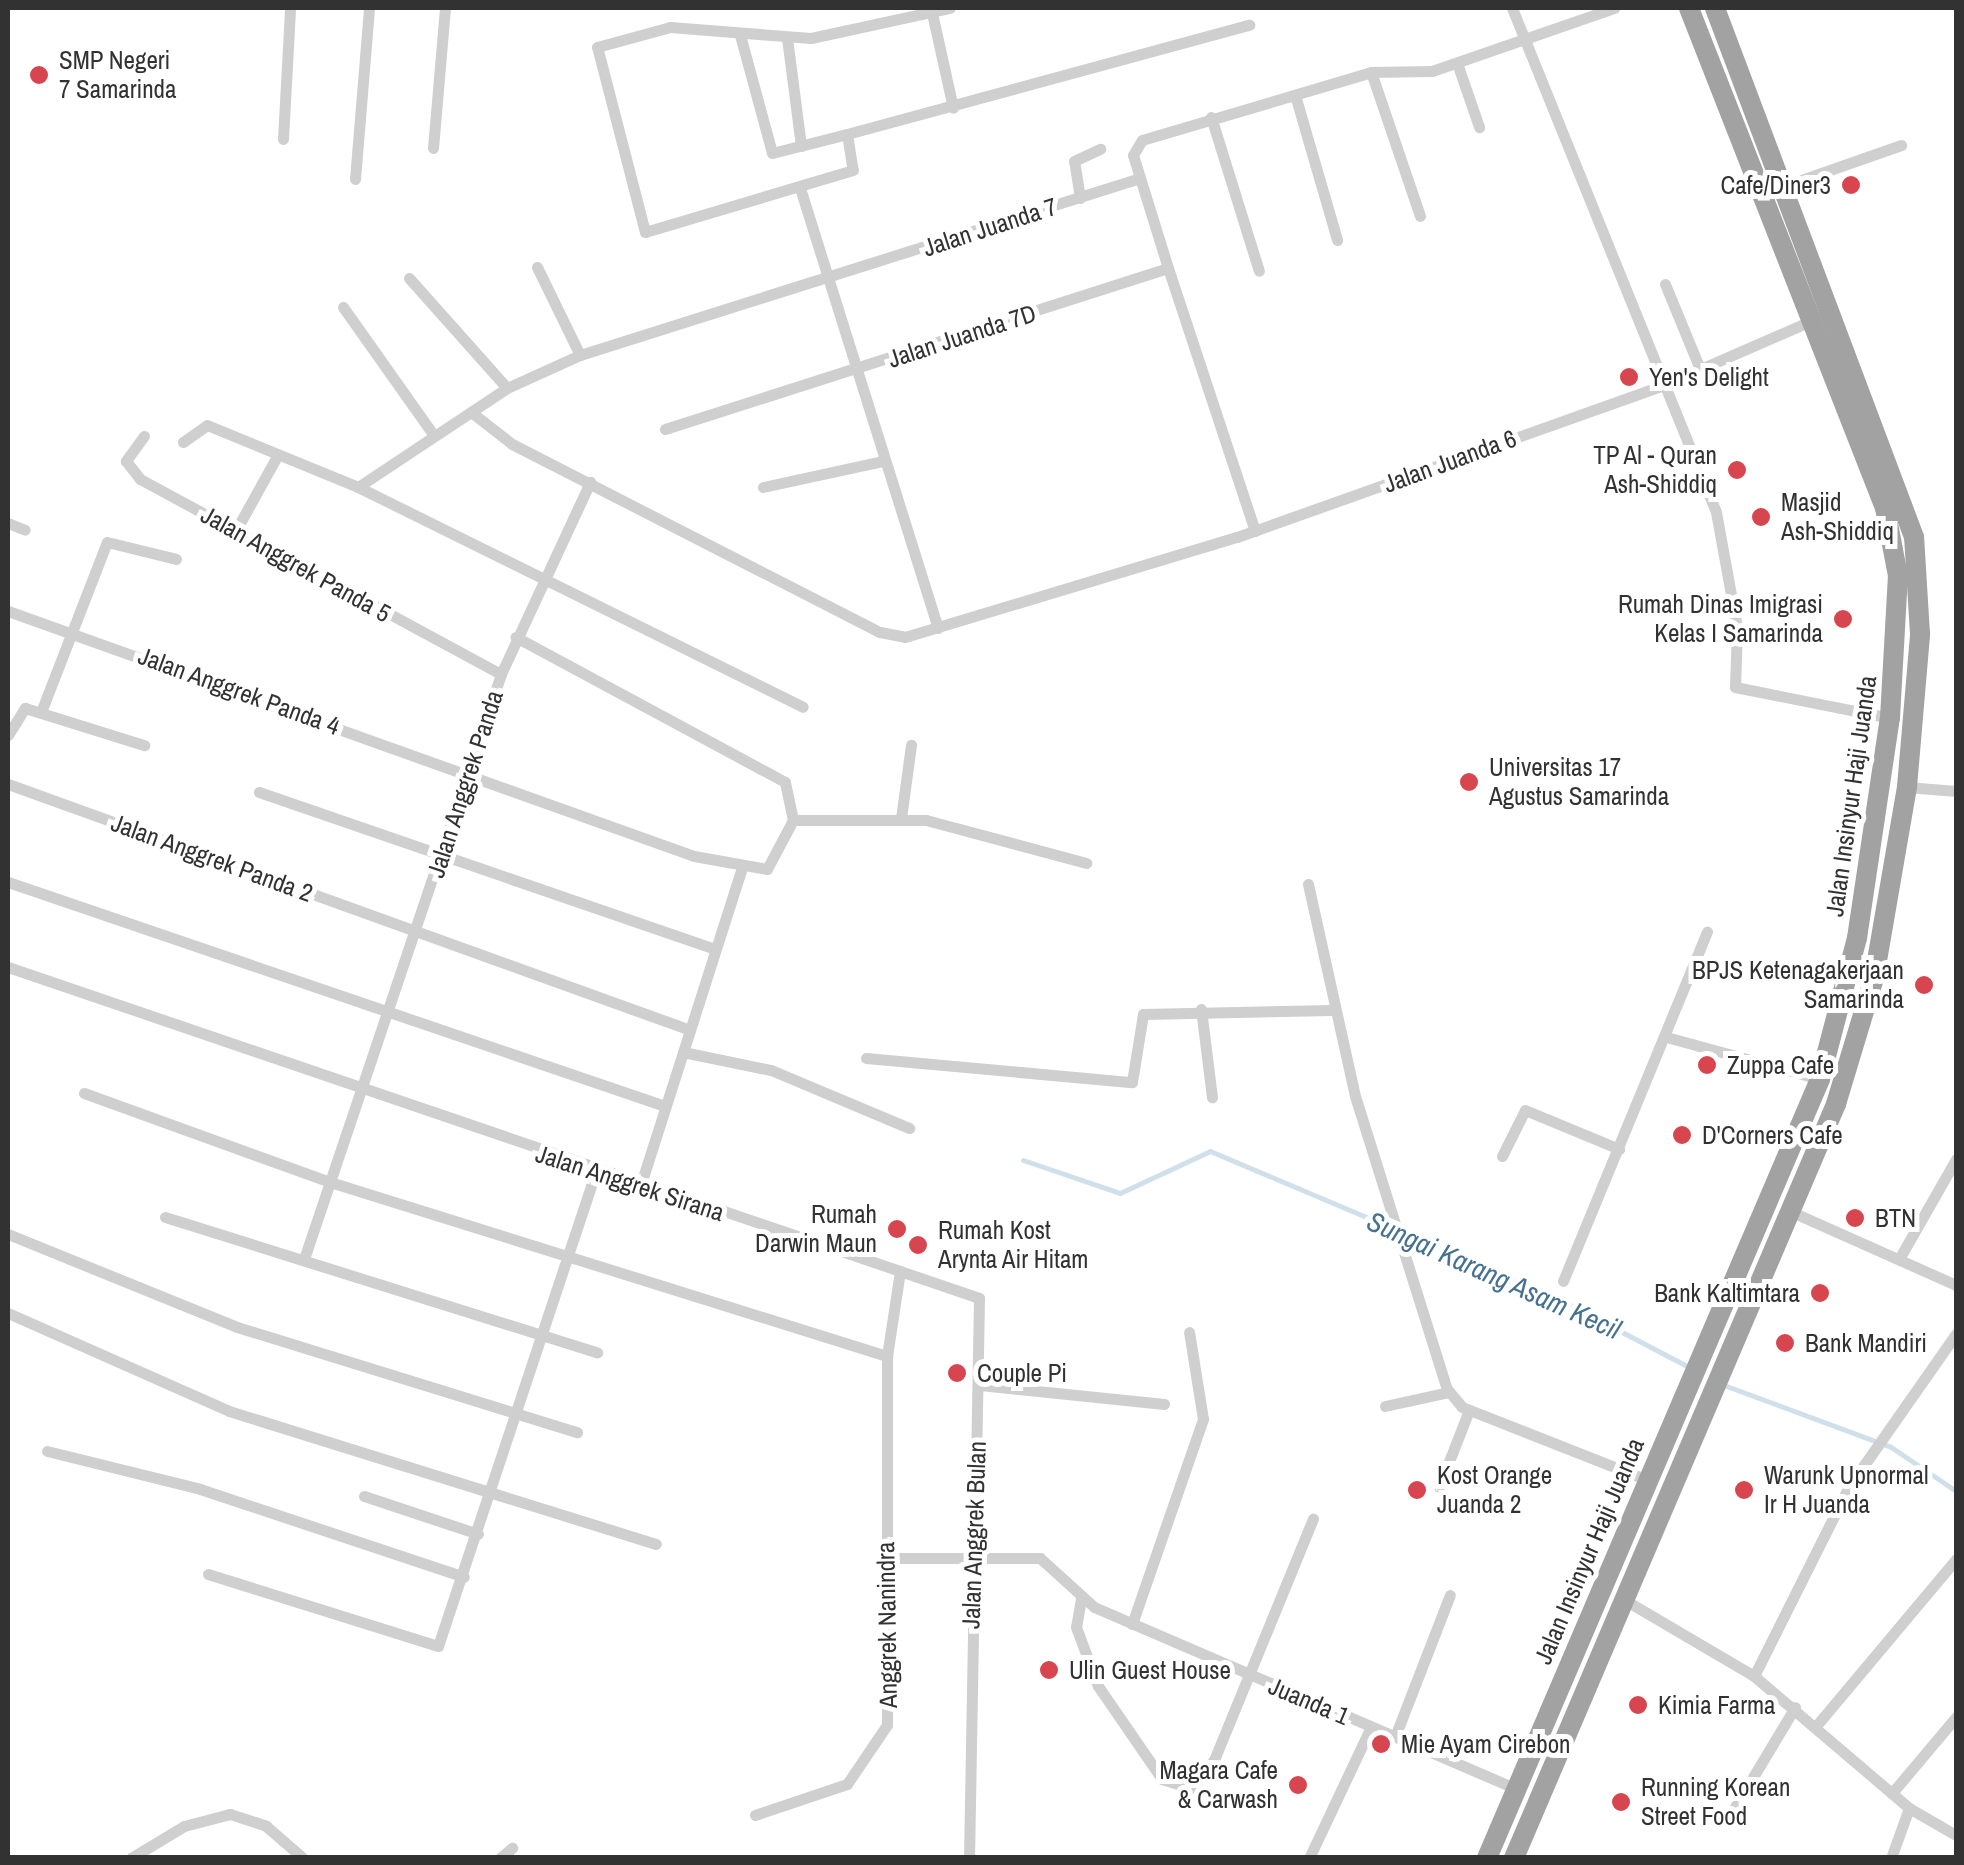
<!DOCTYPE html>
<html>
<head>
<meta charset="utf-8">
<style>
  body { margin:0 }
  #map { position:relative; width:1964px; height:1865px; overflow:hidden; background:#fff; font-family:"Archivo Narrow",sans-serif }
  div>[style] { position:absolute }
  .stream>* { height:5px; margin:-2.5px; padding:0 2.5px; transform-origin:2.5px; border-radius:2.5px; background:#d0e0eb }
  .minor>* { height:11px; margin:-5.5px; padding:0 5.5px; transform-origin:5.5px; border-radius:5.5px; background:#cfcfcf }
  .trunk>* { height:20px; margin:-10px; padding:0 10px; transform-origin:10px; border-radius:10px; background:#a2a2a2 }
  .dots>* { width:28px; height:28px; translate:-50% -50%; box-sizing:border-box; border:5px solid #fff; border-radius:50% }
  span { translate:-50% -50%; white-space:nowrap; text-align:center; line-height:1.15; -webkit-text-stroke:10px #fff; paint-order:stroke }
  .poi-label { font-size:25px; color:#323232 }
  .left { translate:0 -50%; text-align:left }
  .right { translate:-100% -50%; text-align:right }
  .street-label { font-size:25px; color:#323232 }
  .water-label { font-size:28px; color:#46718f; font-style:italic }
  .frame { position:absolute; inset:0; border:10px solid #323232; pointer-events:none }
</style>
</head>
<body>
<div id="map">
  <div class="stream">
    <div style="left:1023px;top:1160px;width:102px;rotate:18.8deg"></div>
    <div style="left:1120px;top:1193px;width:99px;rotate:-25deg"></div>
    <div style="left:1210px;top:1151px;width:375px;rotate:22.9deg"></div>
    <div style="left:1555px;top:1297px;width:151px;rotate:27.6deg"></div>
    <div style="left:1721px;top:1384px;width:181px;rotate:20.3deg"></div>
    <div style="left:1891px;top:1447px;width:78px;rotate:34.1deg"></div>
  </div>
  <div class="minor">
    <div style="left:1512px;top:8px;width:544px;rotate:67.96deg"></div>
    <div style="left:1716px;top:512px;width:117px;rotate:79.7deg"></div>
    <div style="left:1737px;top:627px;width:60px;rotate:91.9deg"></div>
    <div style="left:1735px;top:687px;width:158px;rotate:11.3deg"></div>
    <div style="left:932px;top:13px;width:97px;rotate:77.5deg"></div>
    <div style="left:740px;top:35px;width:122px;rotate:74.8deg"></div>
    <div style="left:772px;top:153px;width:77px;rotate:-14.2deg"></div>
    <div style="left:847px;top:134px;width:36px;rotate:81deg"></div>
    <div style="left:853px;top:170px;width:217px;rotate:163.4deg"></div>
    <div style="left:645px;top:232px;width:191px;rotate:-104.5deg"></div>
    <div style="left:597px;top:47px;width:76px;rotate:-15.3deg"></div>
    <div style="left:670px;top:27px;width:141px;rotate:4.5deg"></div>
    <div style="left:811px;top:38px;width:142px;rotate:-12.2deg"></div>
    <div style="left:787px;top:38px;width:109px;rotate:82.6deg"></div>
    <div style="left:1457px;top:63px;width:68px;rotate:71deg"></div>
    <div style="left:1371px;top:72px;width:152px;rotate:71.2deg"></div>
    <div style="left:1295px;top:95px;width:151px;rotate:73.8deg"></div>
    <div style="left:1211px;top:117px;width:161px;rotate:72.7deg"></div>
    <div style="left:847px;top:134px;width:417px;rotate:-15.2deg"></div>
    <div style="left:283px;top:139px;width:131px;rotate:-86.9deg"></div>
    <div style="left:433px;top:148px;width:141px;rotate:-85.1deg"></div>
    <div style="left:355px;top:179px;width:172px;rotate:-85.3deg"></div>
    <div style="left:1787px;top:185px;width:121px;rotate:-19.3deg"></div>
    <div style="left:800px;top:188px;width:461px;rotate:72.6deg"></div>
    <div style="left:1080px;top:198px;width:37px;rotate:-99deg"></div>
    <div style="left:1074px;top:161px;width:29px;rotate:-25deg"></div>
    <div style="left:537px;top:267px;width:98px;rotate:64deg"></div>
    <div style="left:1168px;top:268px;width:277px;rotate:71.7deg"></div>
    <div style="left:409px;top:278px;width:147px;rotate:48.3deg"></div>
    <div style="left:1665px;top:284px;width:92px;rotate:67.6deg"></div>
    <div style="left:343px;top:307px;width:156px;rotate:54.7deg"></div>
    <div style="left:471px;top:412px;width:52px;rotate:38deg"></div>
    <div style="left:512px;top:444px;width:413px;rotate:27.1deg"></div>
    <div style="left:880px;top:632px;width:25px;rotate:11deg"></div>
    <div style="left:905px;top:637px;width:347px;rotate:-16.8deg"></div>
    <div style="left:1237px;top:537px;width:453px;rotate:-19.6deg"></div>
    <div style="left:1664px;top:385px;width:163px;rotate:-23.6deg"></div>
    <div style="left:665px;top:429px;width:528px;rotate:-17.75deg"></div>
    <div style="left:1168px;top:268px;width:118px;rotate:-107.2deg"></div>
    <div style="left:1133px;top:155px;width:17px;rotate:-59deg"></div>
    <div style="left:1142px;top:140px;width:239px;rotate:-16.5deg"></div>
    <div style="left:1371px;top:72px;width:61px;rotate:-0.9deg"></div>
    <div style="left:1432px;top:71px;width:193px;rotate:-19.1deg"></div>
    <div style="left:144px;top:436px;width:31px;rotate:126deg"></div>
    <div style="left:126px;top:461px;width:23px;rotate:52deg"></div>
    <div style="left:140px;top:479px;width:410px;rotate:28.4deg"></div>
    <div style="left:183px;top:442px;width:29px;rotate:-35deg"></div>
    <div style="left:207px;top:425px;width:163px;rotate:22.3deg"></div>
    <div style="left:358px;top:487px;width:496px;rotate:26.3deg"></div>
    <div style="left:358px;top:487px;width:179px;rotate:-33.6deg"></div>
    <div style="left:507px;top:388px;width:80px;rotate:-24.3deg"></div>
    <div style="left:580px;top:355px;width:584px;rotate:-17.54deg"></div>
    <div style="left:763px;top:487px;width:122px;rotate:-12.3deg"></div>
    <div style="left:8px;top:523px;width:18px;rotate:22deg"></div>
    <div style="left:235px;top:532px;width:85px;rotate:-61deg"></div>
    <div style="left:8px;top:611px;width:728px;rotate:19.65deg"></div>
    <div style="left:694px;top:856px;width:74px;rotate:10.1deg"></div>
    <div style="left:767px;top:869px;width:55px;rotate:-62deg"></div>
    <div style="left:793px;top:820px;width:39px;rotate:-102deg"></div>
    <div style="left:785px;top:782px;width:306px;rotate:-151.7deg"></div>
    <div style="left:41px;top:712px;width:182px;rotate:-68.8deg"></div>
    <div style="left:107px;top:542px;width:71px;rotate:13.8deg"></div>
    <div style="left:8px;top:735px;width:32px;rotate:-58deg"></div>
    <div style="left:25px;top:708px;width:125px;rotate:17.3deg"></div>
    <div style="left:8px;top:784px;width:725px;rotate:19.83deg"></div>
    <div style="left:1907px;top:787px;width:49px;rotate:4.7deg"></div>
    <div style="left:259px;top:792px;width:482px;rotate:19deg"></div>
    <div style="left:901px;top:818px;width:74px;rotate:-82.2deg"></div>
    <div style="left:793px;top:820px;width:133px"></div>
    <div style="left:926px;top:820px;width:166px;rotate:15deg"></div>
    <div style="left:8px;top:882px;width:694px;rotate:18.83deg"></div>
    <div style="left:1308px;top:884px;width:217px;rotate:77.5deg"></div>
    <div style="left:1355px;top:1096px;width:307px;rotate:72.6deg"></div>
    <div style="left:1447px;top:1389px;width:23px;rotate:50deg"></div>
    <div style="left:1462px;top:1407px;width:197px;rotate:21.5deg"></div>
    <div style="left:8px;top:967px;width:1026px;rotate:18.82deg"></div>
    <div style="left:979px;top:1298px;width:560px;rotate:91.02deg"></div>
    <div style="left:1201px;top:1009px;width:89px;rotate:82.9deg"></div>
    <div style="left:1670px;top:1038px;width:156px;rotate:15.3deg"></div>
    <div style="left:683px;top:1052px;width:90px;rotate:11.6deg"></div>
    <div style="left:771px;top:1070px;width:150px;rotate:22.8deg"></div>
    <div style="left:866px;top:1058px;width:267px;rotate:5.2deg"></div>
    <div style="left:1132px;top:1082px;width:69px;rotate:-80.8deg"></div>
    <div style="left:1143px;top:1014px;width:189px;rotate:-1.2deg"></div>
    <div style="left:84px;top:1093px;width:262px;rotate:19.9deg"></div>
    <div style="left:330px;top:1182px;width:584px;rotate:17.35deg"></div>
    <div style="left:1502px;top:1156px;width:51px;rotate:-63.4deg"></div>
    <div style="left:1525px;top:1110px;width:102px;rotate:22.5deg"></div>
    <div style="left:640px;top:1187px;width:332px;rotate:-72.3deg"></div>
    <div style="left:1792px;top:1212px;width:180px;rotate:24deg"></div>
    <div style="left:165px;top:1217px;width:453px;rotate:17.4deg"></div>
    <div style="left:8px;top:1234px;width:247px;rotate:22.1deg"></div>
    <div style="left:237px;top:1327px;width:356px;rotate:17.2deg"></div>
    <div style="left:304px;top:1259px;width:617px;rotate:-71.39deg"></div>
    <div style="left:501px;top:674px;width:212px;rotate:-65.1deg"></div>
    <div style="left:1899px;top:1259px;width:115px;rotate:-60.3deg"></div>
    <div style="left:1563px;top:1281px;width:378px;rotate:-67.6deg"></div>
    <div style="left:8px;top:1313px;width:242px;rotate:23.9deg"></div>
    <div style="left:229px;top:1411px;width:447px;rotate:17.3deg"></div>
    <div style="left:980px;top:1385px;width:185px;rotate:5.9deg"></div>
    <div style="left:1385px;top:1406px;width:66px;rotate:-12.3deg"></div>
    <div style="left:47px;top:1451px;width:158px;rotate:13.9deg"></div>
    <div style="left:200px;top:1489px;width:278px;rotate:18.4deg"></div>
    <div style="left:1439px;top:1487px;width:83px;rotate:-68.7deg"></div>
    <div style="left:364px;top:1496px;width:120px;rotate:18.4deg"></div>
    <div style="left:886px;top:1558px;width:154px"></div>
    <div style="left:1040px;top:1558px;width:73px;rotate:42.2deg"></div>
    <div style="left:1094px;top:1607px;width:457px;rotate:23.3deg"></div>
    <div style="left:208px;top:1574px;width:241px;rotate:17.4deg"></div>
    <div style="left:438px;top:1646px;width:500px;rotate:-71.6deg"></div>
    <div style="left:1081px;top:1599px;width:28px;rotate:100deg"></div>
    <div style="left:1076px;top:1627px;width:63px;rotate:69.6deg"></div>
    <div style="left:1098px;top:1686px;width:113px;rotate:55.5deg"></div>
    <div style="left:1162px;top:1779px;width:32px;rotate:18deg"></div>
    <div style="left:1192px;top:1789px;width:36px;rotate:-53deg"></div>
    <div style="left:1214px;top:1760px;width:261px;rotate:-67.7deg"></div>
    <div style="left:1623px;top:1599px;width:152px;rotate:30.4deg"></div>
    <div style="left:1754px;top:1676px;width:204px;rotate:40.4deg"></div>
    <div style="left:1909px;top:1808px;width:54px;rotate:29.9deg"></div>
    <div style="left:1132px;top:1624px;width:217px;rotate:-70.9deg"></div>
    <div style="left:1203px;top:1419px;width:88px;rotate:-99.1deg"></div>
    <div style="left:1754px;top:1676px;width:210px;rotate:-63.4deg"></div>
    <div style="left:1848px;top:1488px;width:188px;rotate:-55deg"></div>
    <div style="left:1816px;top:1726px;width:218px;rotate:-50deg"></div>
    <div style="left:1396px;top:1734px;width:149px;rotate:-68.8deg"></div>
    <div style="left:1892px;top:1793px;width:99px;rotate:-49.9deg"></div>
    <div style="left:755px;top:1815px;width:97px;rotate:-18.6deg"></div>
    <div style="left:847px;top:1784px;width:71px;rotate:-55.9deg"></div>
    <div style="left:887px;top:1725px;width:369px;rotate:-90deg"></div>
    <div style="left:887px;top:1356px;width:86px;rotate:-81.3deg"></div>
    <div style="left:1726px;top:1822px;width:134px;rotate:-59deg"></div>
    <div style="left:131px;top:1858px;width:62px;rotate:-31.1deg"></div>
    <div style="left:184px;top:1826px;width:48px;rotate:-14.6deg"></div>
    <div style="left:230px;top:1814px;width:38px;rotate:18deg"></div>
    <div style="left:266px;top:1826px;width:49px;rotate:40.9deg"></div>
    <div style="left:500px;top:1858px;width:16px;rotate:-40deg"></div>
    <div style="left:1309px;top:1858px;width:145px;rotate:-64.7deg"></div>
    <div style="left:1891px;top:1858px;width:53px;rotate:-70.2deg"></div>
  </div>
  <div class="trunk">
    <div style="left:1487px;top:1858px;width:847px;rotate:-66.85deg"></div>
    <div style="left:1820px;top:1079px;width:146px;rotate:-75.3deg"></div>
    <div style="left:1857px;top:938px;width:222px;rotate:-81.5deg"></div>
    <div style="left:1890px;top:718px;width:142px;rotate:-86.8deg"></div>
    <div style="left:1898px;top:576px;width:69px;rotate:-100.8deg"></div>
    <div style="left:1885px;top:508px;width:537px;rotate:-111.41deg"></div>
    <div style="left:1514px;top:1858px;width:820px;rotate:-66.87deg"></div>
    <div style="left:1836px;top:1104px;width:132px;rotate:-73.2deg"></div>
    <div style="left:1874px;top:978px;width:194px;rotate:-80.2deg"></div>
    <div style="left:1907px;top:787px;width:154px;rotate:-85.1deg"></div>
    <div style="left:1920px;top:634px;width:97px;rotate:-93.5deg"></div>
    <div style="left:1914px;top:537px;width:565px;rotate:-110.62deg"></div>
  </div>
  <div class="dots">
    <div style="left:39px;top:75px;background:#d7464e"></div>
    <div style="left:1851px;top:185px;background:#d7464e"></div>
    <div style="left:1629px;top:377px;background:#d7464e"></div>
    <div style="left:1737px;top:470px;background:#d7464e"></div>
    <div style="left:1761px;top:517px;background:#d7464e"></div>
    <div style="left:1843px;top:619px;background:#d7464e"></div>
    <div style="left:1469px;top:782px;background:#d7464e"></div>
    <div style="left:1924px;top:985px;background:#d7464e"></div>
    <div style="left:1707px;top:1065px;background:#d7464e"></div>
    <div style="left:1682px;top:1135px;background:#d7464e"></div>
    <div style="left:1855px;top:1218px;background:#d7464e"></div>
    <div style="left:897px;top:1229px;background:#d7464e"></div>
    <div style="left:918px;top:1245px;background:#d7464e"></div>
    <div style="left:1820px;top:1293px;background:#d7464e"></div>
    <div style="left:1785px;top:1343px;background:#d7464e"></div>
    <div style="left:957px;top:1373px;background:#d7464e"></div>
    <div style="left:1417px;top:1490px;background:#d7464e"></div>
    <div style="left:1744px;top:1490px;background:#d7464e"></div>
    <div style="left:1049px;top:1670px;background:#d7464e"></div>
    <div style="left:1638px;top:1705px;background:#d7464e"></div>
    <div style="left:1381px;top:1744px;background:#d7464e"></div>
    <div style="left:1298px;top:1785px;background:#d7464e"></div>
    <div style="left:1621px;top:1802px;background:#d7464e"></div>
  </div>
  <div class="poi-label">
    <span class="left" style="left:59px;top:75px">SMP Negeri<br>7 Samarinda</span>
    <span class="right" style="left:1831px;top:185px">Cafe/Diner3</span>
    <span class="left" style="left:1649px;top:377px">Yen's Delight</span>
    <span class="right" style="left:1717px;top:470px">TP Al - Quran<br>Ash-Shiddiq</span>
    <span class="left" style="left:1781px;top:517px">Masjid<br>Ash-Shiddiq</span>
    <span class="right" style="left:1823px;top:619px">Rumah Dinas Imigrasi<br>Kelas I Samarinda</span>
    <span class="left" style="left:1489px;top:782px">Universitas 17<br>Agustus Samarinda</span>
    <span class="right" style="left:1904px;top:985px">BPJS Ketenagakerjaan<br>Samarinda</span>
    <span class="left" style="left:1727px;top:1065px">Zuppa Cafe</span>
    <span class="left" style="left:1702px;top:1135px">D'Corners Cafe</span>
    <span class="right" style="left:877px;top:1229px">Rumah<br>Darwin Maun</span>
    <span class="left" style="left:1875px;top:1218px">BTN</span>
    <span class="left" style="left:938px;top:1245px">Rumah Kost<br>Arynta Air Hitam</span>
    <span class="right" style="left:1800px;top:1293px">Bank Kaltimtara</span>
    <span class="left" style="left:1805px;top:1343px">Bank Mandiri</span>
    <span class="left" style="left:977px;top:1373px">Couple Pi</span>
    <span class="left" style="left:1437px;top:1490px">Kost Orange<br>Juanda 2</span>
    <span class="left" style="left:1764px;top:1490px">Warunk Upnormal<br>Ir H Juanda</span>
    <span class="left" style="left:1069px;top:1670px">Ulin Guest House</span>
    <span class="left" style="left:1658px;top:1705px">Kimia Farma</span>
    <span class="left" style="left:1401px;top:1744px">Mie Ayam Cirebon</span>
    <span class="right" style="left:1278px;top:1785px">Magara Cafe<br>&amp; Carwash</span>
    <span class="left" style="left:1641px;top:1802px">Running Korean<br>Street Food</span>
  </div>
  <div class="street-label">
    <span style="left:990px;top:227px;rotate:-18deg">Jalan Juanda 7</span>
    <span style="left:962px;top:336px;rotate:-18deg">Jalan Juanda 7D</span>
    <span style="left:1450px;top:461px;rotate:-20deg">Jalan Juanda 6</span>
    <span style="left:296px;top:564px;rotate:29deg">Jalan Anggrek Panda 5</span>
    <span style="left:239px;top:691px;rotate:20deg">Jalan Anggrek Panda 4</span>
    <span style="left:465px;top:784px;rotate:-72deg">Jalan Anggrek Panda</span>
    <span style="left:1851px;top:796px;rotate:-82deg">Jalan Insinyur Haji Juanda</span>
    <span style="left:212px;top:858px;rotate:20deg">Jalan Anggrek Panda 2</span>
    <span style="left:630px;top:1183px;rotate:18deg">Jalan Anggrek Sirana</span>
    <span style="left:974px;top:1535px;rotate:-88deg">Jalan Anggrek Bulan</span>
    <span style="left:1589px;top:1551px;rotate:-67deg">Jalan Insinyur Haji Juanda</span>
    <span style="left:887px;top:1625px;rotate:-91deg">Anggrek Nanindra</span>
    <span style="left:1309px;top:1701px;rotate:23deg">Juanda 1</span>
  </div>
  <div class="water-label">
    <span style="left:1494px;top:1275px;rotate:24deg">Sungai Karang Asam Kecil</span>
  </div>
  <div class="frame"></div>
</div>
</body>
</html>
